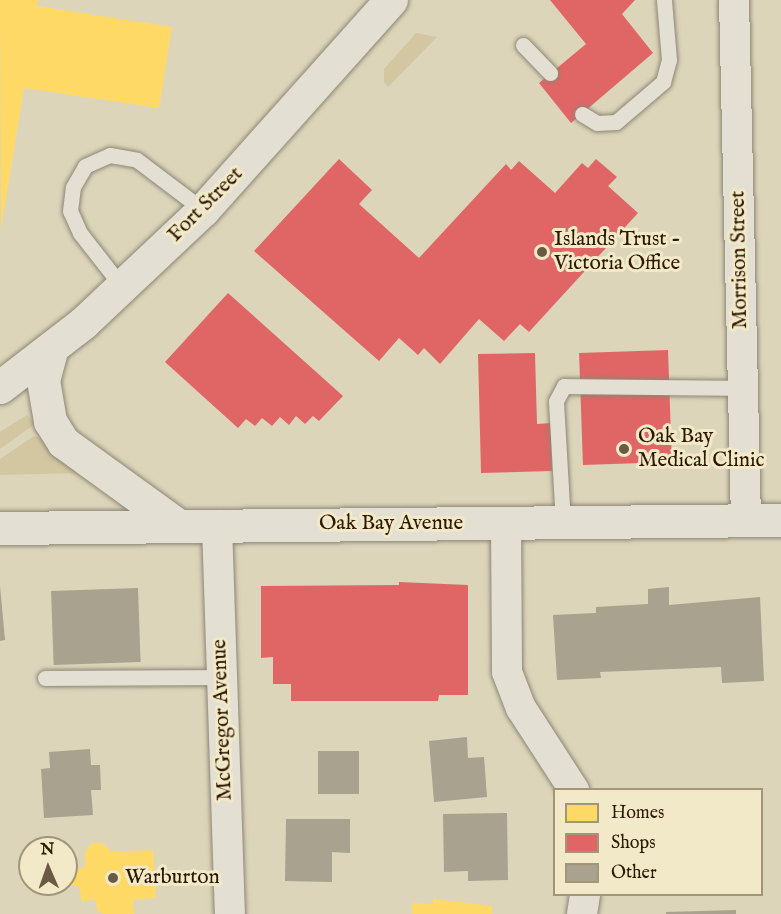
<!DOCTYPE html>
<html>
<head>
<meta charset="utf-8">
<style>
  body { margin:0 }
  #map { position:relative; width:781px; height:914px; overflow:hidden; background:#dcd5ba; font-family:"IM FELL English",serif }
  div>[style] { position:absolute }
  .green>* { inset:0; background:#d3c7a2 }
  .homes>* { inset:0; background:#ffd966 }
  .shops>* { inset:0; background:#e06666; transform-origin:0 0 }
  .building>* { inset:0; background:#a8a28f; transform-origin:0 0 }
  .roads { filter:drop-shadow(0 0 2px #8d8674) drop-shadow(0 0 2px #8d8674) }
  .service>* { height:15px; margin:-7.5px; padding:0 7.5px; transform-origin:7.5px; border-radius:7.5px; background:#e3dfd2 }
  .minor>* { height:30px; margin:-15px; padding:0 15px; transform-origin:15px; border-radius:15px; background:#e3dfd2 }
  .secondary>* { height:33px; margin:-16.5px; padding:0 16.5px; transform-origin:16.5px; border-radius:16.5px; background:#e3dfd2 }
  .dots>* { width:16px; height:16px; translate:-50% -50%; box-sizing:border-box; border:3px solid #f2e9c8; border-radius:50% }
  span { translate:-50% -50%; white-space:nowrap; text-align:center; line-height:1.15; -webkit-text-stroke:6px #f2e9c8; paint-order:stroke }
  .street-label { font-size:21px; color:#2d1800 }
  .poi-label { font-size:21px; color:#2d1800 }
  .left { translate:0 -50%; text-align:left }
  .legend { position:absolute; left:553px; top:788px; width:210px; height:108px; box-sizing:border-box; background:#f2e9c8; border:2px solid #a39578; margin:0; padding:8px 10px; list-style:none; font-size:18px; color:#2d1800 }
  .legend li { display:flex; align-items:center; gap:12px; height:30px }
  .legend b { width:30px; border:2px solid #a39578 }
  .north { position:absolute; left:18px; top:836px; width:60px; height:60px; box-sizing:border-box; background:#f2e9c8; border:2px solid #a39578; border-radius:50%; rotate:358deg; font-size:16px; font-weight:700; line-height:24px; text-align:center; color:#2d1800 }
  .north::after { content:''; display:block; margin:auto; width:21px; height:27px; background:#6a5a41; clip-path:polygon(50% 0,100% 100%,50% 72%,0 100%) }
</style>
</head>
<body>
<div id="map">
  <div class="green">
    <div style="clip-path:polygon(416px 33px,437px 37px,388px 87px,384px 82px,384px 69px)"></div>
    <div style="clip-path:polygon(27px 415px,35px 424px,0 449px,0 432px)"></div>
    <div style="clip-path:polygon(34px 436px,42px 439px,68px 466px,82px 473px,0 475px,0 459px)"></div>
  </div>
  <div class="homes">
    <div style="clip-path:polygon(0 0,38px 0,37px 6px,172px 27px,159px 108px,24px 88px,1px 229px)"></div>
    <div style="clip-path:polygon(92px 843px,102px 843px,112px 852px,153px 850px,156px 898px,133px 900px,134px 914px,104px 914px,98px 912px,95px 900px,82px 901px,79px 886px,71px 886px,70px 871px,85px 867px,85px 852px)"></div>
    <div style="clip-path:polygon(433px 899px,492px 906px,492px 914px,412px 914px,412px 903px,433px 904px)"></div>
  </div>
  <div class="shops">
    <div style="clip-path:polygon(550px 0,635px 0,622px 14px,653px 53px,571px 123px,539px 83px,586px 44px)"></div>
    <div style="clip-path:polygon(339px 159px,372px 190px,359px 204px,419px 258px,506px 164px,511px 170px,519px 161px,555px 193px,582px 163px,588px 168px,596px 159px,617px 177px,608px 186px,638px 213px,529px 332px,520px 324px,504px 341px,479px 319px,440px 364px,424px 348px,418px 355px,399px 338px,379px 361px,254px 251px)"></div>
    <div style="clip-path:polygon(228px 293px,343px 396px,319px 421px,313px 416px,305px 424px,296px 416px,289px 425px,280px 417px,272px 426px,262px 418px,255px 426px,246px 419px,238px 428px,165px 362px)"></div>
    <div style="left:668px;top:350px;width:112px;height:89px;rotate:88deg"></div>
    <div style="clip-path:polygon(535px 353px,537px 424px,551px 423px,552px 471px,481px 473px,478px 354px)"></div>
    <div style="clip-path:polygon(399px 582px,468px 585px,468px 695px,439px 695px,438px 701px,291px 701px,291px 684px,273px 684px,273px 657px,261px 658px,261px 586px,399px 585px)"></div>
  </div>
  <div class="building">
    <div style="clip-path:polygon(0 586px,5px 640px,0 641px)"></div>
    <div style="clip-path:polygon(669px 587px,669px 605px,760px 597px,764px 681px,722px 683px,721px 667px,600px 672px,601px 678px,557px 680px,553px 615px,596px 613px,596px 607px,648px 604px,648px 589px)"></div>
    <div style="left:138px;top:588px;width:74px;height:87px;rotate:88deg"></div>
    <div style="clip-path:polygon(467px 737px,468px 758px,484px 757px,487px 797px,434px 802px,429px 741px)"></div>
    <div style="clip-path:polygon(90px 749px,91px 765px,100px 765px,101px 790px,91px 790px,93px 815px,44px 818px,41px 769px,50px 768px,49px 752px)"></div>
    <div style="left:318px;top:751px;width:41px;height:43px"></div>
    <div style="clip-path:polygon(507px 813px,508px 880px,468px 881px,468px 871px,444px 872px,443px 814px)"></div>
    <div style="clip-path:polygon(286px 819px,350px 819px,350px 853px,332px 852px,332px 882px,285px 881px)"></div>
    <div style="clip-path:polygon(736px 910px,736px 914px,666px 914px,666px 912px)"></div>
  </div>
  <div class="roads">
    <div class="service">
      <div style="left:523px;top:45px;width:39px;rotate:46deg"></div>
      <div style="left:582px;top:114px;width:17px;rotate:31deg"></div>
      <div style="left:597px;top:123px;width:19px;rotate:-3deg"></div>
      <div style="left:616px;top:122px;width:62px;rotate:-40.4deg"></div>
      <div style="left:663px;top:82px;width:23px;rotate:-75deg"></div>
      <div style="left:669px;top:60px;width:60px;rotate:-94.8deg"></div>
      <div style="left:123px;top:288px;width:70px;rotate:-128deg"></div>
      <div style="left:80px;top:233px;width:24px;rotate:-114deg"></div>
      <div style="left:70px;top:211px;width:24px;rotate:-83deg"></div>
      <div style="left:73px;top:187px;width:24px;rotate:-60deg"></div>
      <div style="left:85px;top:166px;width:27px;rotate:-24deg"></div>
      <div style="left:110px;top:155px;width:27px;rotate:10deg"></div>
      <div style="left:137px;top:160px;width:83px;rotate:37.1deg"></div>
      <div style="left:563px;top:523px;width:122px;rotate:-93.3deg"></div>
      <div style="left:556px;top:401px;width:17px;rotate:-62deg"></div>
      <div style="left:564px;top:386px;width:180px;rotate:0.6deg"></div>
      <div style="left:45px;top:678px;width:177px;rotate:-0.3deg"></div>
    </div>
    <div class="minor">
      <div style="left:734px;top:0;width:521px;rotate:88.68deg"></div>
      <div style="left:506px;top:524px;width:148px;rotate:89.6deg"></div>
      <div style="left:507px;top:672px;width:39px;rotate:69deg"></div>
      <div style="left:521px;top:708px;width:98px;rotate:57.1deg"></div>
      <div style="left:217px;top:525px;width:389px;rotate:88.1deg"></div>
      <div style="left:582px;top:914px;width:20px;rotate:-81deg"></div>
    </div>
    <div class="secondary">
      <div style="left:52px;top:347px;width:34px;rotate:105deg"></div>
      <div style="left:43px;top:380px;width:42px;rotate:80.3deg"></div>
      <div style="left:50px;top:421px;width:25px;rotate:58deg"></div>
      <div style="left:63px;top:442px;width:143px;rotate:35.9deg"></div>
      <div style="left:0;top:387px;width:105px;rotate:-37.6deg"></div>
      <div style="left:83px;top:323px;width:165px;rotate:-43.3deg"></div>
      <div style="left:203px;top:210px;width:282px;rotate:-48.2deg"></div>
      <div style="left:0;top:528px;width:781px;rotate:-0.59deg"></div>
    </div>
  </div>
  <div class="dots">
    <div style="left:542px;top:252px;background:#6a5a41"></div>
    <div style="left:624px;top:449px;background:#6a5a41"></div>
    <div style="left:113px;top:878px;background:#6a5a41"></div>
  </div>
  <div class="street-label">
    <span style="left:206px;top:205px;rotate:-45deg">Fort Street</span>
    <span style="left:740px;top:260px;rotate:-91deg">Morrison Street</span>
    <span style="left:391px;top:524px">Oak Bay Avenue</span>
    <span style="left:223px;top:720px;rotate:-92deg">McGregor Avenue</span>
  </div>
  <div class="poi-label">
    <span class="left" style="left:554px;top:252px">Islands Trust -<br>Victoria Office</span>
    <span class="left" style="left:638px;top:449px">Oak Bay<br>Medical Clinic</span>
    <span class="left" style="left:125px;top:878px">Warburton</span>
  </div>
  <ul class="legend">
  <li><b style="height:16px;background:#ffd966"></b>Homes</li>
  <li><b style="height:16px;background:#e06666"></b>Shops</li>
  <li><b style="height:16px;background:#a8a28f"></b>Other</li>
  </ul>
  <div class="north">N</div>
</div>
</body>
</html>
